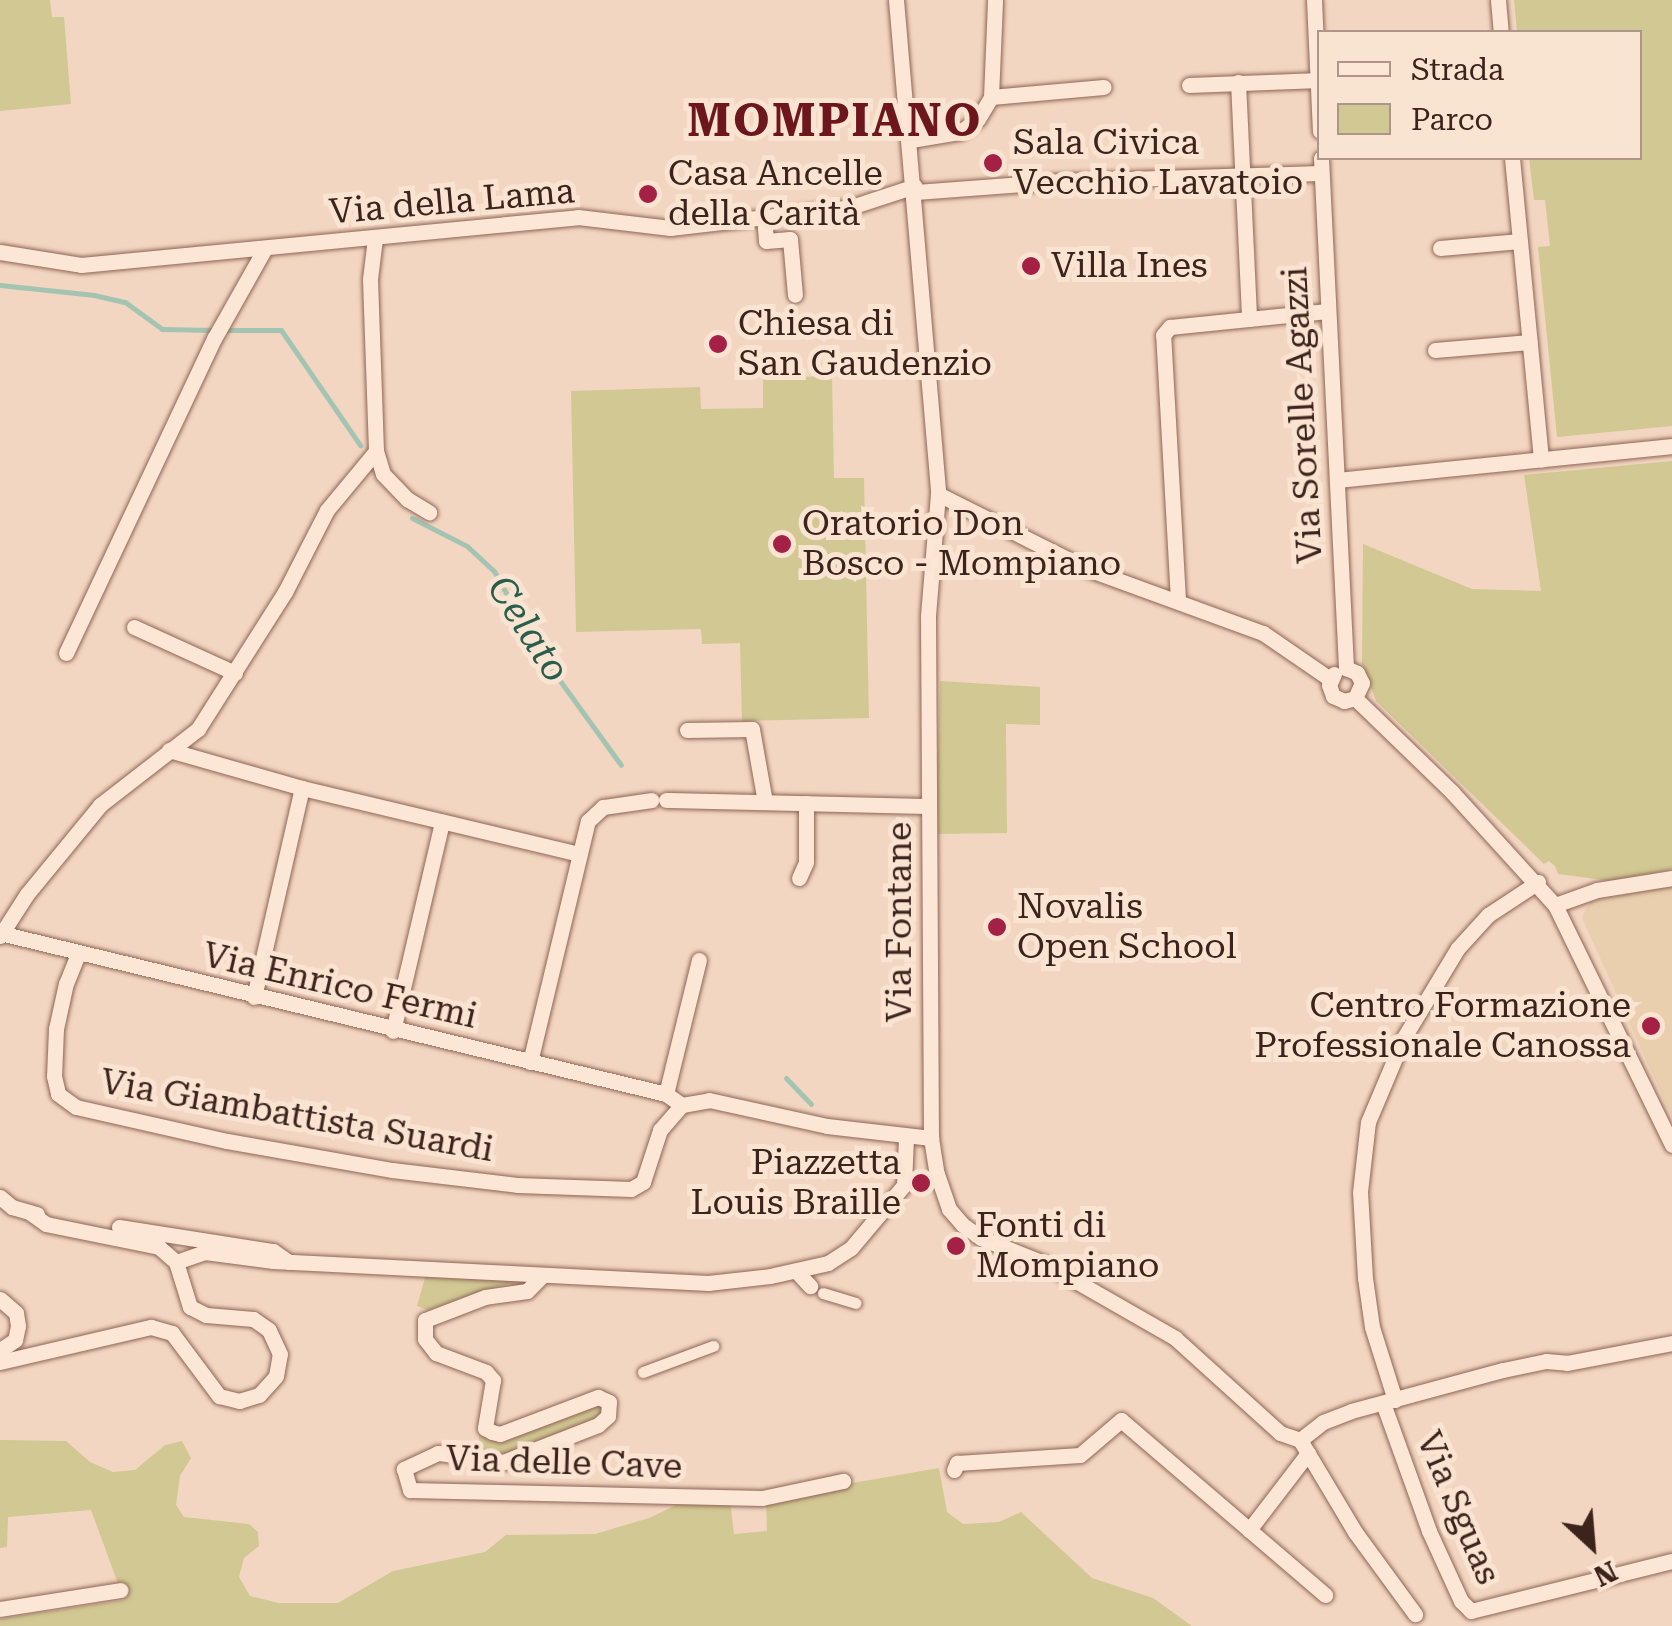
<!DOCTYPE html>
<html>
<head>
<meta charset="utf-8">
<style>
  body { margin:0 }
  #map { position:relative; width:1672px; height:1626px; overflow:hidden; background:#f3d6c1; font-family:"Roboto Serif",serif }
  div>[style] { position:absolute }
  .farmland>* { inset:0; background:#e9cfad }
  .green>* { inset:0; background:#d2c893 }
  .stream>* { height:5px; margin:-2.5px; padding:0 2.5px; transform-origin:2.5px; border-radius:2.5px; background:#a4c4b2 }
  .roads { filter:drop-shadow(0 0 2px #8e6556) drop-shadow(0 0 2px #8e6556) }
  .pedestrian>* { height:11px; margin:-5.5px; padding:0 5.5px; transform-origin:5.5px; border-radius:5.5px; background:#fce6d5 }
  .minor>* { height:15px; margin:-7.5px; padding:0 7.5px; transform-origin:7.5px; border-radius:7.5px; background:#fce6d5 }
  .dots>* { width:28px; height:28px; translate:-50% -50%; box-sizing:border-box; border:5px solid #f9e3d1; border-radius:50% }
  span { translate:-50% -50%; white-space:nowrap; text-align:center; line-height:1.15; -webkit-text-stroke:10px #f9e3d1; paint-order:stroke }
  .poi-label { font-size:35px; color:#3c231c }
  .left { translate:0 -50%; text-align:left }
  .right { translate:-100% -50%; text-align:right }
  .street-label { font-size:35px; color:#3c231c }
  .water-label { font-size:38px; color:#2a5d4c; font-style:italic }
  .district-label { font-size:45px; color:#6d171c; font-weight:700; letter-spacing:2.5px }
  .legend { position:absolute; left:1317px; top:30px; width:325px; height:130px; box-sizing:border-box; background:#f9e3d1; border:2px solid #ad9689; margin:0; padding:12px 18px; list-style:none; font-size:30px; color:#3c231c }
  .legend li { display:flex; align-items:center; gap:20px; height:50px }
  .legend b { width:50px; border:2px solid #ad9689 }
  .north { position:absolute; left:1542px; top:1496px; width:100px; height:100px; -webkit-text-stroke:8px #f9e3d1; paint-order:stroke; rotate:154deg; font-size:28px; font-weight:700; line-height:40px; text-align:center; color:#3c231c }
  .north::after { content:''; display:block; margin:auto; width:35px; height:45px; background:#3c231c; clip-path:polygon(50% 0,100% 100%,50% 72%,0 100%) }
</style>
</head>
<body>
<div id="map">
  <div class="farmland">
    <div style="clip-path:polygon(1672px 886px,1672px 1117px,1582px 918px,1590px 901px,1598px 897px)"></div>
  </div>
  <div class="green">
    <div style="clip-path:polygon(0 0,50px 0,52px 17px,64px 17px,71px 104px,0 111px)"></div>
    <div style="clip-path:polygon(1514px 0,1672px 0,1672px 426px,1557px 437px,1538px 247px,1550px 246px,1545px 200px,1534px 200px,1529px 158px,1640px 158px,1640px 32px,1517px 32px)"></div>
    <div style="clip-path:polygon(832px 376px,834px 478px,864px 478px,869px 718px,742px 721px,740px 643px,702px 644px,701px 629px,576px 632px,571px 391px,700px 387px,701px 409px,763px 408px,763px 378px)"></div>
    <div style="clip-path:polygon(1672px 461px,1672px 869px,1618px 882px,1558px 874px,1555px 866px,1549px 861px,1544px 864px,1376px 701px,1362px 664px,1363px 544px,1472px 589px,1541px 591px,1524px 475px)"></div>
    <div style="clip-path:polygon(940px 681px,1040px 687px,1040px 725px,1006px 724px,1007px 833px,936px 834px)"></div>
    <div style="clip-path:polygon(426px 1274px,519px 1280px,428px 1310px,417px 1306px)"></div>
    <div style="clip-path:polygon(597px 1402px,603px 1407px,598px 1417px,529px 1448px,507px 1454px,479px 1454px,479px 1433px,489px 1438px)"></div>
    <div style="clip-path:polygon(0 1440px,66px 1441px,90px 1462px,113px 1472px,135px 1470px,165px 1445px,182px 1441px,191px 1458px,180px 1476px,176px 1505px,184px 1517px,249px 1524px,258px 1532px,259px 1546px,244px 1558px,239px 1577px,250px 1596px,279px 1603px,338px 1603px,393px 1571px,485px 1552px,506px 1535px,595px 1534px,649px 1518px,689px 1499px,730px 1499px,734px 1534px,767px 1531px,766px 1498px,939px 1468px,947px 1512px,963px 1524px,999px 1522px,1021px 1512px,1092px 1578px,1153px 1598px,1192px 1626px,0 1626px,0 1619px,124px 1600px,91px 1510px,8px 1517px,7px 1547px,0 1548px)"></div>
  </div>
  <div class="stream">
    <div style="left:0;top:285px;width:95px;rotate:6.1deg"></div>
    <div style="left:94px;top:295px;width:32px;rotate:13deg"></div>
    <div style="left:125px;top:302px;width:46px;rotate:36.1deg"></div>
    <div style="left:162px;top:329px;width:52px;rotate:1.1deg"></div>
    <div style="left:225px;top:330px;width:56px"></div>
    <div style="left:281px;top:330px;width:140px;rotate:55.5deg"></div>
    <div style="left:412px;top:518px;width:62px;rotate:27deg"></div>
    <div style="left:467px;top:546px;width:37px;rotate:43deg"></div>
    <div style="left:494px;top:571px;width:89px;rotate:61.1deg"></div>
    <div style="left:537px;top:649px;width:143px;rotate:54.1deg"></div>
    <div style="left:786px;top:1078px;width:36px;rotate:46deg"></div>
  </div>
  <div class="roads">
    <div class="pedestrian">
      <div style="left:823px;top:1293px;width:34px;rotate:17deg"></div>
      <div style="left:643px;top:1372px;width:75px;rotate:-20.4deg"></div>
    </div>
    <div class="minor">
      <div style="left:896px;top:0;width:496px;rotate:85.1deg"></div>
      <div style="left:938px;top:494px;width:122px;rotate:94.7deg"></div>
      <div style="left:928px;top:616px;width:522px;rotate:89.67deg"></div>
      <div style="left:931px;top:1138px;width:36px;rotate:81deg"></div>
      <div style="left:937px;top:1174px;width:37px;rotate:71deg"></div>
      <div style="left:949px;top:1209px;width:21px;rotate:49deg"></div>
      <div style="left:963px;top:1225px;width:22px;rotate:36deg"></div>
      <div style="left:981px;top:1238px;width:70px;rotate:21.8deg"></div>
      <div style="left:1046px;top:1264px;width:149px;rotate:29.8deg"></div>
      <div style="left:1175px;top:1338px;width:142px;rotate:42.1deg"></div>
      <div style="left:1280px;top:1433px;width:21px;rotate:19deg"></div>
      <div style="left:1300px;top:1440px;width:107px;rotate:59.1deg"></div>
      <div style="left:1355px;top:1532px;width:102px;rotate:53.8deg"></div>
      <div style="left:1314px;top:0;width:131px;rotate:87.4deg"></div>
      <div style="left:1498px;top:0;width:32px;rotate:85deg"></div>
      <div style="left:1238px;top:82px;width:237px;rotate:87.3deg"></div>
      <div style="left:1189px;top:85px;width:131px;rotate:-2.2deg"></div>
      <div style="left:991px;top:97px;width:113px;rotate:-5.1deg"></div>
      <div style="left:911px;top:140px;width:50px;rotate:-9.3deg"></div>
      <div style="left:960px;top:132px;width:22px;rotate:-36deg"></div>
      <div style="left:978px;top:119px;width:26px;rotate:-59deg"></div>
      <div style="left:991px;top:97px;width:97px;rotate:-87.6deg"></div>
      <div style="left:1321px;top:158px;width:511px;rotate:87.19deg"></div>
      <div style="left:1512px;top:158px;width:303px;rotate:84.5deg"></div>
      <div style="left:916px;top:192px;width:147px;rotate:-4.3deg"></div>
      <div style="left:1063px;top:181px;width:258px;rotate:-1.8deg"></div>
      <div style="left:764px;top:217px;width:24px;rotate:85deg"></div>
      <div style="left:766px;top:241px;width:24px;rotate:-5deg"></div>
      <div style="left:790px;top:239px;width:56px;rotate:84.9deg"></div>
      <div style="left:1440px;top:248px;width:80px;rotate:-5deg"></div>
      <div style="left:0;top:252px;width:82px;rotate:9.1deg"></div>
      <div style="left:81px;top:265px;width:499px;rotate:-5.5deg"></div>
      <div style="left:578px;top:217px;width:93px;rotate:6.8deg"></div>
      <div style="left:670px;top:228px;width:182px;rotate:-6.6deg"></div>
      <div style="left:851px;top:207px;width:67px;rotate:-18.2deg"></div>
      <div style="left:1435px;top:350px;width:95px;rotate:-4.8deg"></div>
      <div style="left:376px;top:451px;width:24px;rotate:73deg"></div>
      <div style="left:383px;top:474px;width:35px;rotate:46deg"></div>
      <div style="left:407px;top:499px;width:26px;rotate:31deg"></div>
      <div style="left:1337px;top:480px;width:337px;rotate:-5.8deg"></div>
      <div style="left:938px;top:494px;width:165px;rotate:26.7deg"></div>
      <div style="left:1085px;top:568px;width:189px;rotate:20.1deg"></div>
      <div style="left:1263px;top:633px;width:81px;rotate:34.5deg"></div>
      <div style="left:1178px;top:600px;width:265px;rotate:-93.2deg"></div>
      <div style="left:1163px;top:335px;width:11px;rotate:-49deg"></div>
      <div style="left:1170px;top:327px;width:158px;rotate:-5.8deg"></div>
      <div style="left:134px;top:627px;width:111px;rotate:24.5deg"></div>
      <div style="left:66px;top:653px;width:349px;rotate:-64.8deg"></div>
      <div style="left:215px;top:337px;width:100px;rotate:-60.6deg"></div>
      <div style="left:1346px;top:668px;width:12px;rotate:24deg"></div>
      <div style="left:1357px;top:673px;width:11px;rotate:63deg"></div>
      <div style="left:1362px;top:683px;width:17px;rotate:115deg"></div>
      <div style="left:1334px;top:674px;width:12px;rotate:114deg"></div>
      <div style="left:1329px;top:685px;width:12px;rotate:70deg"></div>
      <div style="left:1333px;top:696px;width:12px;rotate:24deg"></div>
      <div style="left:1344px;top:701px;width:11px;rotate:-15deg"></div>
      <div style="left:1355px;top:698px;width:135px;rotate:44.1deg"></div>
      <div style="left:1452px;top:792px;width:153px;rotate:47.7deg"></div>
      <div style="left:1555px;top:905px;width:267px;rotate:64deg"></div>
      <div style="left:687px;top:730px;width:65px;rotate:-0.9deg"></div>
      <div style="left:752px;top:729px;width:74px;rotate:79.9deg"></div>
      <div style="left:169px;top:750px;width:138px;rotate:15.9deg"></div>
      <div style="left:302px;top:788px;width:284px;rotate:13.4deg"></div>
      <div style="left:666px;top:800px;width:263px;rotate:1.3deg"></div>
      <div style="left:799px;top:878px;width:17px;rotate:-66deg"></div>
      <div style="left:806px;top:862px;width:59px;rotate:-90deg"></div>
      <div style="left:1555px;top:905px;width:45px;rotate:-19.7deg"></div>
      <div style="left:1597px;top:890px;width:76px;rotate:-9.1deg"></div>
      <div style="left:0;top:933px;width:685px;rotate:13.59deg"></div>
      <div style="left:666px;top:1094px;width:19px;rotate:35deg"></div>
      <div style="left:682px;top:1105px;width:27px;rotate:-10deg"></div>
      <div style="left:709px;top:1100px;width:121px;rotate:12.4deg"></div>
      <div style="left:827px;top:1126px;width:105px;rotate:6.6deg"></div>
      <div style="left:0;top:936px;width:50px;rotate:-57.3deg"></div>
      <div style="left:27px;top:894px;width:115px;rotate:-50.6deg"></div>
      <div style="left:100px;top:805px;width:124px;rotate:-37.8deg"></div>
      <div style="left:198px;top:729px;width:162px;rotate:-57.6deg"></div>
      <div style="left:285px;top:592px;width:92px;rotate:-62.9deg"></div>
      <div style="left:327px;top:510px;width:77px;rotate:-50.3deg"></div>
      <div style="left:376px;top:451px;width:172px;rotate:-92deg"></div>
      <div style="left:370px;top:279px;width:41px;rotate:-83deg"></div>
      <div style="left:78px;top:954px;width:31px;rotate:112deg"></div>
      <div style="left:66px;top:983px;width:47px;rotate:102.3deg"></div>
      <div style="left:56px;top:1029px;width:47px;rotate:92.4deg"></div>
      <div style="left:54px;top:1076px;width:18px;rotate:77deg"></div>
      <div style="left:58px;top:1094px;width:22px;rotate:36deg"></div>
      <div style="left:76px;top:1107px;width:155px;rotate:12.7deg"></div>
      <div style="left:227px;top:1141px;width:168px;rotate:10deg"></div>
      <div style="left:392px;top:1170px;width:126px;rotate:6.8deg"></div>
      <div style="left:517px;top:1185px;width:114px;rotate:2deg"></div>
      <div style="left:631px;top:1189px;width:14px;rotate:-30deg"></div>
      <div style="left:643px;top:1182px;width:55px;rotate:-71.9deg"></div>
      <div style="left:660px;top:1130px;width:33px;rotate:-49deg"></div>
      <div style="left:254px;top:997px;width:214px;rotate:-77.1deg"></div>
      <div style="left:393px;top:1031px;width:215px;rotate:-76.8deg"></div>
      <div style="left:530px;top:1062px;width:248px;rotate:-76.5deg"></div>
      <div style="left:588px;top:821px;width:21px;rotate:-43deg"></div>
      <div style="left:603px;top:807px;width:49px;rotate:-8.1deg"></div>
      <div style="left:666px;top:1094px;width:138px;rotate:-76.2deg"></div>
      <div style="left:0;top:1197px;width:16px;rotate:40deg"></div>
      <div style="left:12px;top:1207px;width:26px;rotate:16deg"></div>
      <div style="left:119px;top:1227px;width:156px;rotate:8.9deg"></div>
      <div style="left:273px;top:1251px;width:19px;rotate:35deg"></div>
      <div style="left:176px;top:1262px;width:31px;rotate:-19deg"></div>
      <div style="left:205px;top:1252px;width:69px;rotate:7.5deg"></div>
      <div style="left:273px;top:1261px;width:436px;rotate:2.9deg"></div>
      <div style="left:708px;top:1283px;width:62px;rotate:-6.4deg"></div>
      <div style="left:770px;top:1276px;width:59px;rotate:-12.6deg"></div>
      <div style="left:828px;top:1263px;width:27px;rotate:-33deg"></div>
      <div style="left:851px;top:1248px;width:82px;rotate:-49.9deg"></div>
      <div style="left:904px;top:1185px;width:47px;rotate:-87.6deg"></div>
      <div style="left:796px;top:1271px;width:21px;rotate:47deg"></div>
      <div style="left:542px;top:1276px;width:21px;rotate:135deg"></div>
      <div style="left:527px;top:1291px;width:42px;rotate:171.9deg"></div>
      <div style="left:485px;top:1297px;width:64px;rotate:159deg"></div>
      <div style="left:425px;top:1320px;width:19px;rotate:90deg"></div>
      <div style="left:425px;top:1339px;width:18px;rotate:52deg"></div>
      <div style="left:436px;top:1353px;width:53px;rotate:20.8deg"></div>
      <div style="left:486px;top:1372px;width:11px;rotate:49deg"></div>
      <div style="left:493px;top:1380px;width:49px;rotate:99.5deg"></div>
      <div style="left:485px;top:1428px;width:8px;rotate:30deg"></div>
      <div style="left:492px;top:1432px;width:8px;rotate:14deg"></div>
      <div style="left:500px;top:1434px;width:105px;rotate:-20.7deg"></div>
      <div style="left:598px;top:1397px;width:12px;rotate:24deg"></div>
      <div style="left:609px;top:1402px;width:14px;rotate:94deg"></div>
      <div style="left:608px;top:1416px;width:13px;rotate:138deg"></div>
      <div style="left:598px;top:1425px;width:102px;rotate:158.7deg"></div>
      <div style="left:503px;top:1462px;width:66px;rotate:-172.1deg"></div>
      <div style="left:438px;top:1453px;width:38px;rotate:155deg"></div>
      <div style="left:404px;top:1469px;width:22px;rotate:74deg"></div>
      <div style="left:410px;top:1490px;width:352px;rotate:1.3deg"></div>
      <div style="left:762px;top:1498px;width:83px;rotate:-11.9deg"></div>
      <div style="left:0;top:1299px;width:21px;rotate:41deg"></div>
      <div style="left:16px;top:1313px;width:13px;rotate:81deg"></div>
      <div style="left:18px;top:1326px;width:14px;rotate:102deg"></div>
      <div style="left:15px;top:1340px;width:18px;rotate:146deg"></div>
      <div style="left:0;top:1362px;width:155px;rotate:-13.1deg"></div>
      <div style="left:151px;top:1327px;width:22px;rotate:16deg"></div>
      <div style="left:172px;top:1333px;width:79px;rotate:53.3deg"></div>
      <div style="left:219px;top:1396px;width:21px;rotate:14deg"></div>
      <div style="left:239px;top:1401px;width:21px;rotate:-17deg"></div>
      <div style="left:259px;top:1395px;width:25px;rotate:-48deg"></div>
      <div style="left:276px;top:1376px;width:22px;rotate:-80deg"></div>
      <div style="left:280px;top:1354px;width:26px;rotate:-115deg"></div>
      <div style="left:269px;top:1330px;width:19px;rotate:-145deg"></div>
      <div style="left:253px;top:1319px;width:47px;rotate:-175.1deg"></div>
      <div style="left:206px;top:1315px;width:18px;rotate:-153deg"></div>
      <div style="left:190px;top:1307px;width:47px;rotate:-107.3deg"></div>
      <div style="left:176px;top:1262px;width:23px;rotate:-139deg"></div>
      <div style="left:159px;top:1247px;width:115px;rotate:-168.5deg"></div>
      <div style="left:46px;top:1224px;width:21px;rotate:-145deg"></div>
      <div style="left:1395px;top:1400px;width:77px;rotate:-107.5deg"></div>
      <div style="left:1372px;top:1327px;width:49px;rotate:-98.1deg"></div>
      <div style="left:1365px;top:1278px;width:86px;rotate:-93.3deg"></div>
      <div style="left:1360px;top:1192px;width:70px;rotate:-83.5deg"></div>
      <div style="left:1368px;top:1122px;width:90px;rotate:-67.1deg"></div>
      <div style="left:1403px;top:1039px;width:106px;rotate:-58.9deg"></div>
      <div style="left:1458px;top:948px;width:45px;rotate:-47.7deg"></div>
      <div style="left:1488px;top:915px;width:60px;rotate:-33.4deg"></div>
      <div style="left:1383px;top:1403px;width:136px;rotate:70.2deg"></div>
      <div style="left:1429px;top:1531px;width:77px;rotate:65.4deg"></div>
      <div style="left:1461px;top:1601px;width:14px;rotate:45deg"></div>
      <div style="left:1471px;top:1611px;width:207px;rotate:-14deg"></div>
      <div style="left:1300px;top:1440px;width:29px;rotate:-38deg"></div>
      <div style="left:1323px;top:1422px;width:30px;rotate:-21deg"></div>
      <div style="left:1351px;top:1411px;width:157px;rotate:-15.1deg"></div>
      <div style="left:1503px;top:1370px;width:44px;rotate:-11.8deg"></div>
      <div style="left:1546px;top:1361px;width:21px;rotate:5deg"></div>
      <div style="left:1567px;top:1363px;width:107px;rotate:-10.8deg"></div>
      <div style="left:954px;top:1470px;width:8px;rotate:-67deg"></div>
      <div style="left:957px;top:1463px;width:123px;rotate:-3.7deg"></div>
      <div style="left:1080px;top:1455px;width:54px;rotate:-40.5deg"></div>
      <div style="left:1121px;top:1420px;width:269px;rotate:40.6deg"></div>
      <div style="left:1249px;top:1530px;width:97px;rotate:-52.5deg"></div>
      <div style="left:0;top:1609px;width:122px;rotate:-8.9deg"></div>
    </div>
  </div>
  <div class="dots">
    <div style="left:993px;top:163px;background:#a42044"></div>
    <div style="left:648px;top:194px;background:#a42044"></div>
    <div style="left:1031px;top:266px;background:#a42044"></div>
    <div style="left:718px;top:344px;background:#a42044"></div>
    <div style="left:782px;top:544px;background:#a42044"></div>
    <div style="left:997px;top:927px;background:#a42044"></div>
    <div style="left:1651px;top:1026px;background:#a42044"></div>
    <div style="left:921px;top:1183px;background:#a42044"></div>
    <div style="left:956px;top:1246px;background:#a42044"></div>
  </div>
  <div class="poi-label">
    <span class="left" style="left:1013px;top:163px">Sala Civica<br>Vecchio Lavatoio</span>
    <span class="left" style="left:668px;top:194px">Casa Ancelle<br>della Carità</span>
    <span class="left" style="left:1051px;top:266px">Villa Ines</span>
    <span class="left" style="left:738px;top:344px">Chiesa di<br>San Gaudenzio</span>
    <span class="left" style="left:802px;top:544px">Oratorio Don<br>Bosco - Mompiano</span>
    <span class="left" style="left:1017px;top:927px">Novalis<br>Open School</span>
    <span class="right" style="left:1631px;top:1026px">Centro Formazione<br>Professionale Canossa</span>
    <span class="right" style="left:901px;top:1183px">Piazzetta<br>Louis Braille</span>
    <span class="left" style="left:976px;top:1246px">Fonti di<br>Mompiano</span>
  </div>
  <div class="street-label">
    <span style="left:452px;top:202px;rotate:-5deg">Via della Lama</span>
    <span style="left:1303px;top:415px;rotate:-93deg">Via Sorelle Agazzi</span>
    <span style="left:900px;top:922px;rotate:-90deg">Via Fontane</span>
    <span style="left:340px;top:986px;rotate:13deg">Via Enrico Fermi</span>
    <span style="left:297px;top:1116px;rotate:10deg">Via Giambattista Suardi</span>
    <span style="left:564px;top:1463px;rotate:2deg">Via delle Cave</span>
    <span style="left:1458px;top:1508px;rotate:67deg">Via Sguas</span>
  </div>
  <div class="water-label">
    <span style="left:528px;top:629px;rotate:57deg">Celato</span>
  </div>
  <div class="district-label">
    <span style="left:835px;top:121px">MOMPIANO</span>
  </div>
  <ul class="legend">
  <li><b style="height:12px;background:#fce6d5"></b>Strada</li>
  <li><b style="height:28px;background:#d2c893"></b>Parco</li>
  </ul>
  <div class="north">N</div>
</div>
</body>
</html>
